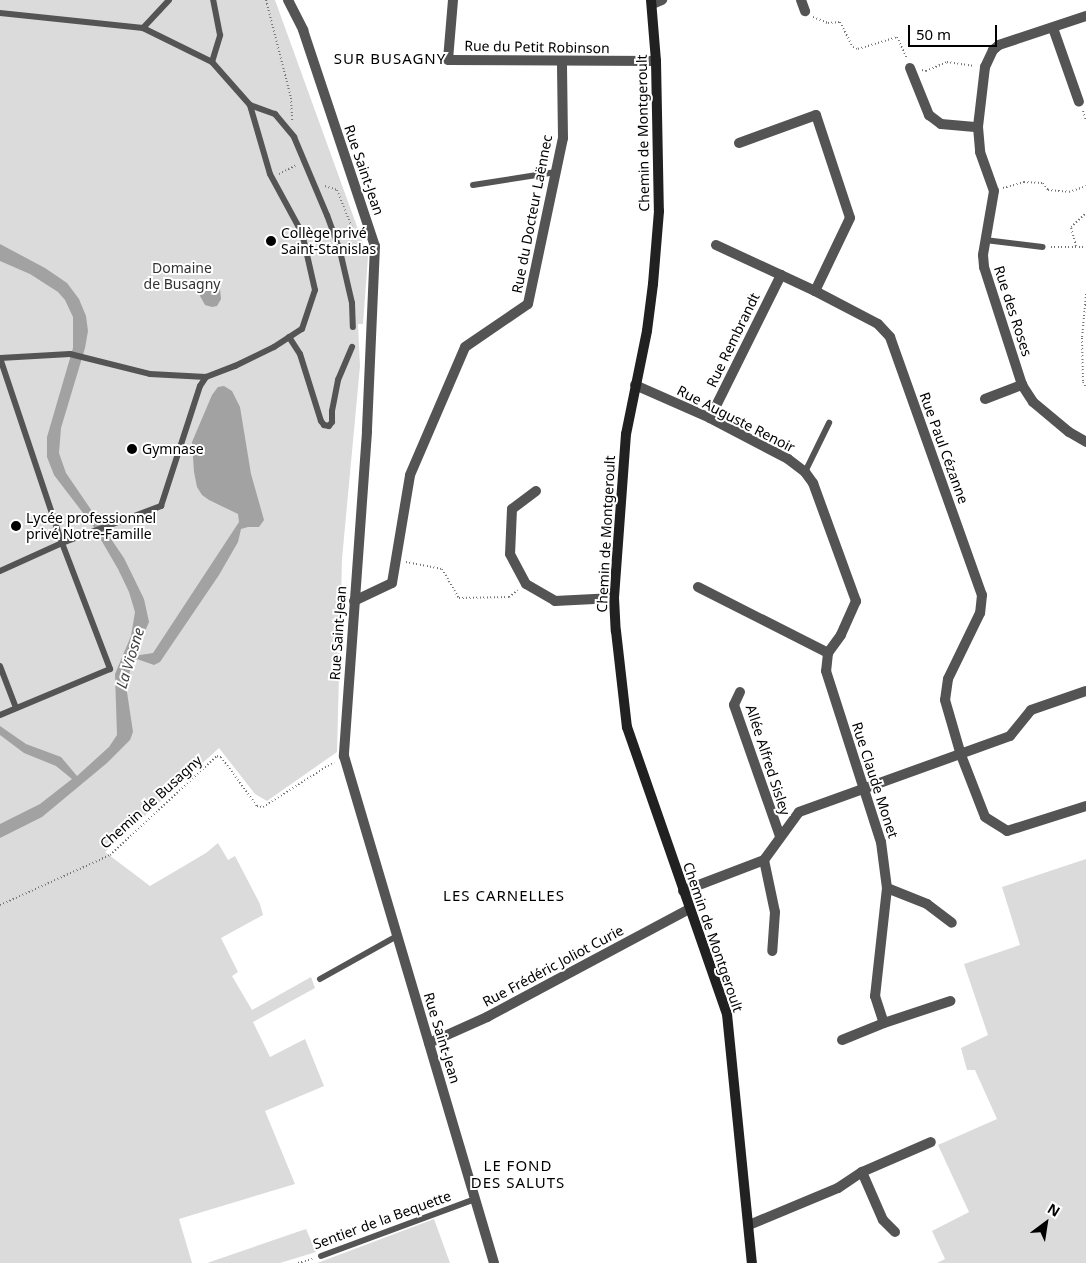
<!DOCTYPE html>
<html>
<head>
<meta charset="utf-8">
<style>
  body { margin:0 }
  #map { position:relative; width:1086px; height:1263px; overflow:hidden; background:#fff; font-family:"Noto Sans",sans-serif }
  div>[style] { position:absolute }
  .green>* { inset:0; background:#dbdbdb }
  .water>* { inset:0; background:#a2a2a2 }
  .path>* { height:2px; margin-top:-1px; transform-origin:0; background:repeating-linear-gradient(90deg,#767676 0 1px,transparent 0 3.5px) }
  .lane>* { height:6px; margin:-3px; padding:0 3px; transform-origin:3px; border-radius:3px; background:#545454 }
  .street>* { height:10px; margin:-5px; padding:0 5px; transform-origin:5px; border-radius:5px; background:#545454 }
  .secondary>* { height:10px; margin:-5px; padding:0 5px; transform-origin:5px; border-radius:5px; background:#212121 }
  .dots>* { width:14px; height:14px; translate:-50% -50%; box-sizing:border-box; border:2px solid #fff; border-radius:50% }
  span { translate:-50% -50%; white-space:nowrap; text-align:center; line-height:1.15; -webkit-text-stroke:4px #fff; paint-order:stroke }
  .street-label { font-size:14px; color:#000 }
  .poi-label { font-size:14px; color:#000 }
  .left { translate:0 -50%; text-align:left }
  .park-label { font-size:14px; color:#323232 }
  .neighbourhood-label { font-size:15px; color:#000; letter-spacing:1px }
  .water-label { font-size:15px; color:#434343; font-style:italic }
  .north { position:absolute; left:1021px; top:1198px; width:50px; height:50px; -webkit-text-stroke:4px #fff; paint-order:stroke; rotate:31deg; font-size:14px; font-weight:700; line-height:20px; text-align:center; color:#000 }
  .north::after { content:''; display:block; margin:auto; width:18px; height:22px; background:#000; clip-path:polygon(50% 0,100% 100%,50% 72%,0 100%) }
  .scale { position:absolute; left:908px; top:25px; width:89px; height:22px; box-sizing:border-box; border:2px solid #000; border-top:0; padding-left:6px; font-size:15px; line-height:18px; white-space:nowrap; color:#000; -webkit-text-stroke:4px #fff; paint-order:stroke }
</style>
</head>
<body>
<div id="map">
  <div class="green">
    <div style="clip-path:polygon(0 0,275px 0,368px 257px,363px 324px,358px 324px,360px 366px,342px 559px,337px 752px,267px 801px,255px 794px,219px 748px,105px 852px,150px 886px,206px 853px,218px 843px,228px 860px,235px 856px,260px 904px,263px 915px,221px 938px,238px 972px,232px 976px,252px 1010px,311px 977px,315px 988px,253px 1022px,270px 1057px,305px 1039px,324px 1086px,265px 1111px,295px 1184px,179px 1219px,192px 1263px,0 1263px)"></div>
    <div style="clip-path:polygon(1086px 859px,1086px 1263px,937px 1263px,945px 1259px,932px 1231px,969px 1212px,938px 1145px,997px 1119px,975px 1070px,967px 1070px,961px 1048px,988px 1035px,964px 964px,1020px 945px,1002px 887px)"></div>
    <div style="clip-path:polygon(434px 1219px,450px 1263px,316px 1263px,320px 1262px)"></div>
    <div style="clip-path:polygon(306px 1229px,316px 1252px,280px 1263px,207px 1263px)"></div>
  </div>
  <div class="water">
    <div style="clip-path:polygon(0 244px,45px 268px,67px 283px,79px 299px,86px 316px,88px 331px,85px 348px,61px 428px,59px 453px,66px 473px,124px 558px,144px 599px,149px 622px,134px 656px,153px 653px,239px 522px,238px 514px,209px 500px,202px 495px,197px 487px,194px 472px,192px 442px,212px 395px,218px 387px,224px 386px,232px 391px,240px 407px,251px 474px,264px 520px,259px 527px,248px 527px,241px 529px,238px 542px,219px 575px,160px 662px,154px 665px,137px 659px,131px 663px,127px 692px,133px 732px,130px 740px,107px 763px,42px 817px,0 838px,0 824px,40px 804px,72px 779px,56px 766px,24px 753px,0 735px,0 726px,26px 744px,61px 757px,77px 776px,109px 747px,117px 735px,115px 674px,131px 636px,135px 612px,129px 592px,118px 569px,93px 526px,54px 475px,47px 457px,47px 437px,73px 348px,73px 317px,65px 300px,58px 292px,30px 274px,0 261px)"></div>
    <div style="clip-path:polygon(207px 280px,215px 281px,220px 289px,221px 299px,217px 306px,212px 307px,205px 305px,200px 296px,200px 286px)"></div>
  </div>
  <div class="path">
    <div style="left:266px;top:0;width:101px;rotate:75.7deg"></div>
    <div style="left:291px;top:98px;width:22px;rotate:87deg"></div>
    <div style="left:813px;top:17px;width:16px;rotate:22deg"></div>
    <div style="left:828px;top:23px;width:12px;rotate:-5deg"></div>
    <div style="left:840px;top:22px;width:28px;rotate:63deg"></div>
    <div style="left:853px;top:47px;width:5px;rotate:22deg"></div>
    <div style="left:858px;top:49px;width:41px;rotate:-17.1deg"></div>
    <div style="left:897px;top:37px;width:23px;rotate:65deg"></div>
    <div style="left:922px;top:70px;width:4px;rotate:14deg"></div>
    <div style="left:926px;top:71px;width:23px;rotate:-23deg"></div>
    <div style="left:947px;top:62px;width:28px;rotate:8deg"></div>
    <div style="left:1083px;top:111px;width:10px;rotate:73deg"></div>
    <div style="left:279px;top:174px;width:20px;rotate:-27deg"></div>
    <div style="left:325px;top:186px;width:13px;rotate:18deg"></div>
    <div style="left:337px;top:190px;width:70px;rotate:68.2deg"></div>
    <div style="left:1003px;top:188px;width:22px;rotate:-16deg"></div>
    <div style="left:1024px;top:182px;width:19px;rotate:3deg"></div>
    <div style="left:1043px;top:183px;width:9px;rotate:54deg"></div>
    <div style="left:1048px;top:190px;width:21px;rotate:5deg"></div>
    <div style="left:1069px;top:192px;width:18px;rotate:-19deg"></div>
    <div style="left:1076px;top:246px;width:20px;rotate:-105deg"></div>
    <div style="left:1071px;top:227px;width:21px;rotate:-43deg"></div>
    <div style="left:1051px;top:247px;width:35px"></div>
    <div style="left:1086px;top:294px;width:44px;rotate:95.2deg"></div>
    <div style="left:1082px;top:338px;width:44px;rotate:88.7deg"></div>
    <div style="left:1083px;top:382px;width:7px;rotate:63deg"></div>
    <div style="left:406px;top:562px;width:37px;rotate:11deg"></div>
    <div style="left:442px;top:569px;width:34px;rotate:60deg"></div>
    <div style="left:459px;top:598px;width:50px;rotate:-1.1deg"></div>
    <div style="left:509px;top:597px;width:11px;rotate:-38deg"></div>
    <div style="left:0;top:905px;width:121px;rotate:-24.4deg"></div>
    <div style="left:110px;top:855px;width:146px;rotate:-42.8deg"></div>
    <div style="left:217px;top:756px;width:4px;rotate:14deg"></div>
    <div style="left:221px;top:757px;width:61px;rotate:53.7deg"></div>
    <div style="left:257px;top:806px;width:6px;rotate:9deg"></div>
    <div style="left:263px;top:807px;width:84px;rotate:-32.4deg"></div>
    <div style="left:298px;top:1263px;width:15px;rotate:-16deg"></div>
  </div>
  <div class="lane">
    <div style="left:0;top:13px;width:144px;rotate:6deg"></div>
    <div style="left:143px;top:28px;width:77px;rotate:26.2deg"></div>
    <div style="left:143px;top:28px;width:38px;rotate:-47deg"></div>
    <div style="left:250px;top:105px;width:27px;rotate:20deg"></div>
    <div style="left:275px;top:114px;width:30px;rotate:50deg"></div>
    <div style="left:294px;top:137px;width:85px;rotate:67.1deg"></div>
    <div style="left:327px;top:215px;width:38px;rotate:70deg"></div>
    <div style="left:340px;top:251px;width:53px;rotate:77deg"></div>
    <div style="left:352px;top:303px;width:24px;rotate:88deg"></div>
    <div style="left:473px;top:185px;width:84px;rotate:-8.9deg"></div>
    <div style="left:985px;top:240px;width:58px;rotate:6.9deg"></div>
    <div style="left:289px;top:337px;width:20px;rotate:57deg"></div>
    <div style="left:300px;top:354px;width:70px;rotate:72.6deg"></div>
    <div style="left:321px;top:421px;width:5px;rotate:53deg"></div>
    <div style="left:324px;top:425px;width:5px;rotate:11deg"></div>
    <div style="left:329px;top:426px;width:5px;rotate:-53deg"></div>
    <div style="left:332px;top:422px;width:11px;rotate:-90deg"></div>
    <div style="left:332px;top:411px;width:32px;rotate:-79deg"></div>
    <div style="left:338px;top:380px;width:36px;rotate:-67deg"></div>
    <div style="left:0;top:358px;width:70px;rotate:-3.3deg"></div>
    <div style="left:70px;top:354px;width:82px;rotate:14deg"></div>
    <div style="left:150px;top:374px;width:56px;rotate:3.1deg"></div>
    <div style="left:206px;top:377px;width:31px;rotate:-21deg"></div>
    <div style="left:235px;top:366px;width:43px;rotate:-26deg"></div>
    <div style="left:274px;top:347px;width:33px;rotate:-33deg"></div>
    <div style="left:302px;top:329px;width:41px;rotate:-71.6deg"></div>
    <div style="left:315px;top:290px;width:58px;rotate:-102.8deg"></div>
    <div style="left:302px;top:233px;width:67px;rotate:-118.5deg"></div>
    <div style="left:270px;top:174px;width:72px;rotate:-106.2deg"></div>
    <div style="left:250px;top:105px;width:57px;rotate:-131.5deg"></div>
    <div style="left:212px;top:62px;width:28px;rotate:-73deg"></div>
    <div style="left:220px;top:35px;width:36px;rotate:-101deg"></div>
    <div style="left:0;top:358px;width:195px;rotate:71.5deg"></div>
    <div style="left:62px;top:543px;width:135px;rotate:69.1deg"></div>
    <div style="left:110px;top:669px;width:119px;rotate:157.3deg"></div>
    <div style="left:805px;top:472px;width:55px;rotate:-63.9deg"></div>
    <div style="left:0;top:571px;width:68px;rotate:-24.3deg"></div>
    <div style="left:62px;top:543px;width:106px;rotate:-20.5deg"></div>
    <div style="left:161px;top:506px;width:126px;rotate:-72deg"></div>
    <div style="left:200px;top:386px;width:11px;rotate:-56deg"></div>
    <div style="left:0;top:666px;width:45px;rotate:69.1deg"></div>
    <div style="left:320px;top:979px;width:88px;rotate:-29.2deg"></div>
    <div style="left:321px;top:1256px;width:164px;rotate:-20.3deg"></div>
  </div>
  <div class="street">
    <div style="left:288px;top:0;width:34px;rotate:63deg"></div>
    <div style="left:303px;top:30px;width:228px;rotate:71.6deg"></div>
    <div style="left:375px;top:246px;width:186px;rotate:92.5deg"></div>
    <div style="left:367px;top:432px;width:325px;rotate:94.1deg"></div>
    <div style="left:344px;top:756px;width:529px;rotate:73.52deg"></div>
    <div style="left:453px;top:0;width:60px;rotate:94.8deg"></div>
    <div style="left:448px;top:60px;width:208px;rotate:0.3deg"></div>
    <div style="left:801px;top:0;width:12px;rotate:70deg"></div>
    <div style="left:652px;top:4px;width:11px;rotate:-22deg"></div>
    <div style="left:1086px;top:16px;width:92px;rotate:161.6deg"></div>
    <div style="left:999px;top:45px;width:8px;rotate:140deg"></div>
    <div style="left:993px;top:50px;width:19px;rotate:115deg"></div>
    <div style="left:985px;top:67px;width:60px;rotate:96.7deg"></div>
    <div style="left:978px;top:127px;width:25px;rotate:85deg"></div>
    <div style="left:980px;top:152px;width:41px;rotate:70.3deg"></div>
    <div style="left:994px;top:191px;width:65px;rotate:99.8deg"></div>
    <div style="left:983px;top:255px;width:12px;rotate:85deg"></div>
    <div style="left:984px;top:267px;width:124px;rotate:72.1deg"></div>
    <div style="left:1022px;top:385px;width:20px;rotate:57deg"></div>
    <div style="left:1033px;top:402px;width:47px;rotate:39.8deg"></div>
    <div style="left:1069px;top:432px;width:20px;rotate:30deg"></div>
    <div style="left:1053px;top:28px;width:78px;rotate:70.6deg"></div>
    <div style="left:910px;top:68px;width:51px;rotate:68deg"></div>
    <div style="left:929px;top:115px;width:15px;rotate:37deg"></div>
    <div style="left:941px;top:124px;width:37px;rotate:5deg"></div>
    <div style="left:739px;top:143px;width:82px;rotate:-20deg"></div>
    <div style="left:816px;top:115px;width:108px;rotate:71.7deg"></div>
    <div style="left:850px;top:218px;width:81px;rotate:115.6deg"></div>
    <div style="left:716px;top:245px;width:109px;rotate:24.9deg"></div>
    <div style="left:815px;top:291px;width:71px;rotate:27.6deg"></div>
    <div style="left:878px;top:324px;width:18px;rotate:47deg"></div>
    <div style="left:890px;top:337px;width:274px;rotate:70.4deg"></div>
    <div style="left:982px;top:595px;width:18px;rotate:96deg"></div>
    <div style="left:980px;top:613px;width:73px;rotate:115.9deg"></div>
    <div style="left:948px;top:679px;width:21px;rotate:98deg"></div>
    <div style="left:945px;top:700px;width:57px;rotate:73.8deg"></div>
    <div style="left:961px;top:755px;width:66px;rotate:68.8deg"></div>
    <div style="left:985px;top:817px;width:26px;rotate:32deg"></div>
    <div style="left:1007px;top:831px;width:83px;rotate:-17.6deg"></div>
    <div style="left:635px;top:385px;width:82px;rotate:23.7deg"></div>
    <div style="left:710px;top:418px;width:88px;rotate:27.7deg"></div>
    <div style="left:788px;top:459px;width:21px;rotate:37deg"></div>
    <div style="left:805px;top:472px;width:14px;rotate:54deg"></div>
    <div style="left:813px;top:483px;width:126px;rotate:70deg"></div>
    <div style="left:856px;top:601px;width:37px;rotate:114deg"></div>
    <div style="left:841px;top:635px;width:22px;rotate:126deg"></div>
    <div style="left:985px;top:399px;width:40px;rotate:-21deg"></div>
    <div style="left:710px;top:418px;width:160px;rotate:-63.6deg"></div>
    <div style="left:536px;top:491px;width:30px;rotate:143deg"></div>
    <div style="left:512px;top:509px;width:45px;rotate:92.5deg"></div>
    <div style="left:510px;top:554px;width:34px;rotate:62deg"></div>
    <div style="left:526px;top:584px;width:34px;rotate:30deg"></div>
    <div style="left:555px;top:601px;width:59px;rotate:-2.9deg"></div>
    <div style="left:698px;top:587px;width:146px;rotate:26.9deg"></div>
    <div style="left:828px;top:653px;width:18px;rotate:96deg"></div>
    <div style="left:826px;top:671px;width:180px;rotate:72.2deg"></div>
    <div style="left:881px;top:842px;width:46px;rotate:82.6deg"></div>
    <div style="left:887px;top:888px;width:109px;rotate:96.3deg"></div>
    <div style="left:875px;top:996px;width:28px;rotate:72deg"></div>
    <div style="left:884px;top:1023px;width:70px;rotate:-18.4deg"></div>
    <div style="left:354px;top:601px;width:42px;rotate:-25.3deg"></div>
    <div style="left:392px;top:583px;width:109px;rotate:-80.5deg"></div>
    <div style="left:410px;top:475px;width:139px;rotate:-66.7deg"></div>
    <div style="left:465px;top:347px;width:76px;rotate:-34.3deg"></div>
    <div style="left:528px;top:304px;width:170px;rotate:-78.1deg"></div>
    <div style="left:563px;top:138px;width:76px;rotate:-90.8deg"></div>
    <div style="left:740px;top:692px;width:14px;rotate:115deg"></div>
    <div style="left:734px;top:705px;width:139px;rotate:70.7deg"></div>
    <div style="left:764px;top:860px;width:53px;rotate:78.1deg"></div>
    <div style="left:775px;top:912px;width:39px;rotate:94deg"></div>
    <div style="left:887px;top:888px;width:43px;rotate:21.8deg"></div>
    <div style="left:927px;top:904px;width:31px;rotate:37deg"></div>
    <div style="left:683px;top:891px;width:87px;rotate:-20.9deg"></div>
    <div style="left:764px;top:860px;width:59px;rotate:-53.9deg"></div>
    <div style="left:799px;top:812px;width:224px;rotate:-19.8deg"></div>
    <div style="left:1010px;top:736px;width:33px;rotate:-51deg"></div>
    <div style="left:1031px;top:710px;width:58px;rotate:-19.1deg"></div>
    <div style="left:842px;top:1040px;width:45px;rotate:-22deg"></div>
    <div style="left:429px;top:1043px;width:64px;rotate:-24.1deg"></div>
    <div style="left:487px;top:1017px;width:229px;rotate:-28.1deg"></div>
    <div style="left:862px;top:1172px;width:52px;rotate:66.4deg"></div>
    <div style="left:883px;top:1220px;width:17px;rotate:45deg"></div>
    <div style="left:749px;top:1225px;width:96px;rotate:-22.6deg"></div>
    <div style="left:838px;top:1188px;width:29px;rotate:-34deg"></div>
    <div style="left:862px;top:1172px;width:75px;rotate:-23.5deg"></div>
  </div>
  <div class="secondary">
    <div style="left:651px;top:0;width:61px;rotate:85.3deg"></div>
    <div style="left:656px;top:61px;width:150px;rotate:88.9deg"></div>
    <div style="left:659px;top:211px;width:73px;rotate:94.7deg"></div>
    <div style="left:653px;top:284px;width:47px;rotate:97.3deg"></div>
    <div style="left:647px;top:331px;width:105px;rotate:101.5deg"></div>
    <div style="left:626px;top:434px;width:164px;rotate:94.2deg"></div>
    <div style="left:614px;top:598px;width:33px;rotate:87deg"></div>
    <div style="left:616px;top:631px;width:97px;rotate:83.5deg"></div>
    <div style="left:627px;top:727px;width:304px;rotate:70.8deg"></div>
    <div style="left:727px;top:1014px;width:250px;rotate:84.3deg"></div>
  </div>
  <div class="dots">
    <div style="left:271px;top:241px;background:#000"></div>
    <div style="left:132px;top:449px;background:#000"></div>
    <div style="left:16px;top:526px;background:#000"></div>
  </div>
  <div class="street-label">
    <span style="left:537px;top:47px;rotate:1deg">Rue du Petit Robinson</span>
    <span style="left:643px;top:133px;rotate:-91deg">Chemin de Montgeroult</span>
    <span style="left:364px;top:170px;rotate:71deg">Rue Saint-Jean</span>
    <span style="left:532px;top:214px;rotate:-79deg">Rue du Docteur Laënnec</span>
    <span style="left:1013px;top:311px;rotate:72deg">Rue des Roses</span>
    <span style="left:733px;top:340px;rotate:-64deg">Rue Rembrandt</span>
    <span style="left:736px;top:419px;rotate:27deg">Rue Auguste Renoir</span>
    <span style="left:944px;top:448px;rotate:70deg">Rue Paul Cézanne</span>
    <span style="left:606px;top:534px;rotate:-87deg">Chemin de Montgeroult</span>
    <span style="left:338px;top:633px;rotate:-86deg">Rue Saint-Jean</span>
    <span style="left:768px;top:760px;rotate:72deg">Allée Alfred Sisley</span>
    <span style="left:875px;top:780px;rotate:72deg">Rue Claude Monet</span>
    <span style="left:151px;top:802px;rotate:-42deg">Chemin de Busagny</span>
    <span style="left:713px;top:937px;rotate:71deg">Chemin de Montgeroult</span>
    <span style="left:553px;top:966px;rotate:-28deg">Rue Frédéric Joliot Curie</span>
    <span style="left:442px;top:1038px;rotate:73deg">Rue Saint-Jean</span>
    <span style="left:382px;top:1220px;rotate:-20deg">Sentier de la Bequette</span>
  </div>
  <div class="poi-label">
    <span class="left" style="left:281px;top:241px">Collège privé<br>Saint-Stanislas</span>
    <span class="left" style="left:142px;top:449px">Gymnase</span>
    <span class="left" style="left:26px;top:526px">Lycée professionnel<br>privé Notre-Famille</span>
  </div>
  <div class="park-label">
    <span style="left:182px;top:276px">Domaine<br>de Busagny</span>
  </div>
  <div class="neighbourhood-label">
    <span style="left:390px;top:59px">SUR BUSAGNY</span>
    <span style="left:504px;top:896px">LES CARNELLES</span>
    <span style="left:518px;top:1174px">LE FOND<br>DES SALUTS</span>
  </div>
  <div class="water-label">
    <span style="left:130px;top:658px;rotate:-73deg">La Viosne</span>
  </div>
  <div class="north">N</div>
  <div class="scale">50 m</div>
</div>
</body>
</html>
